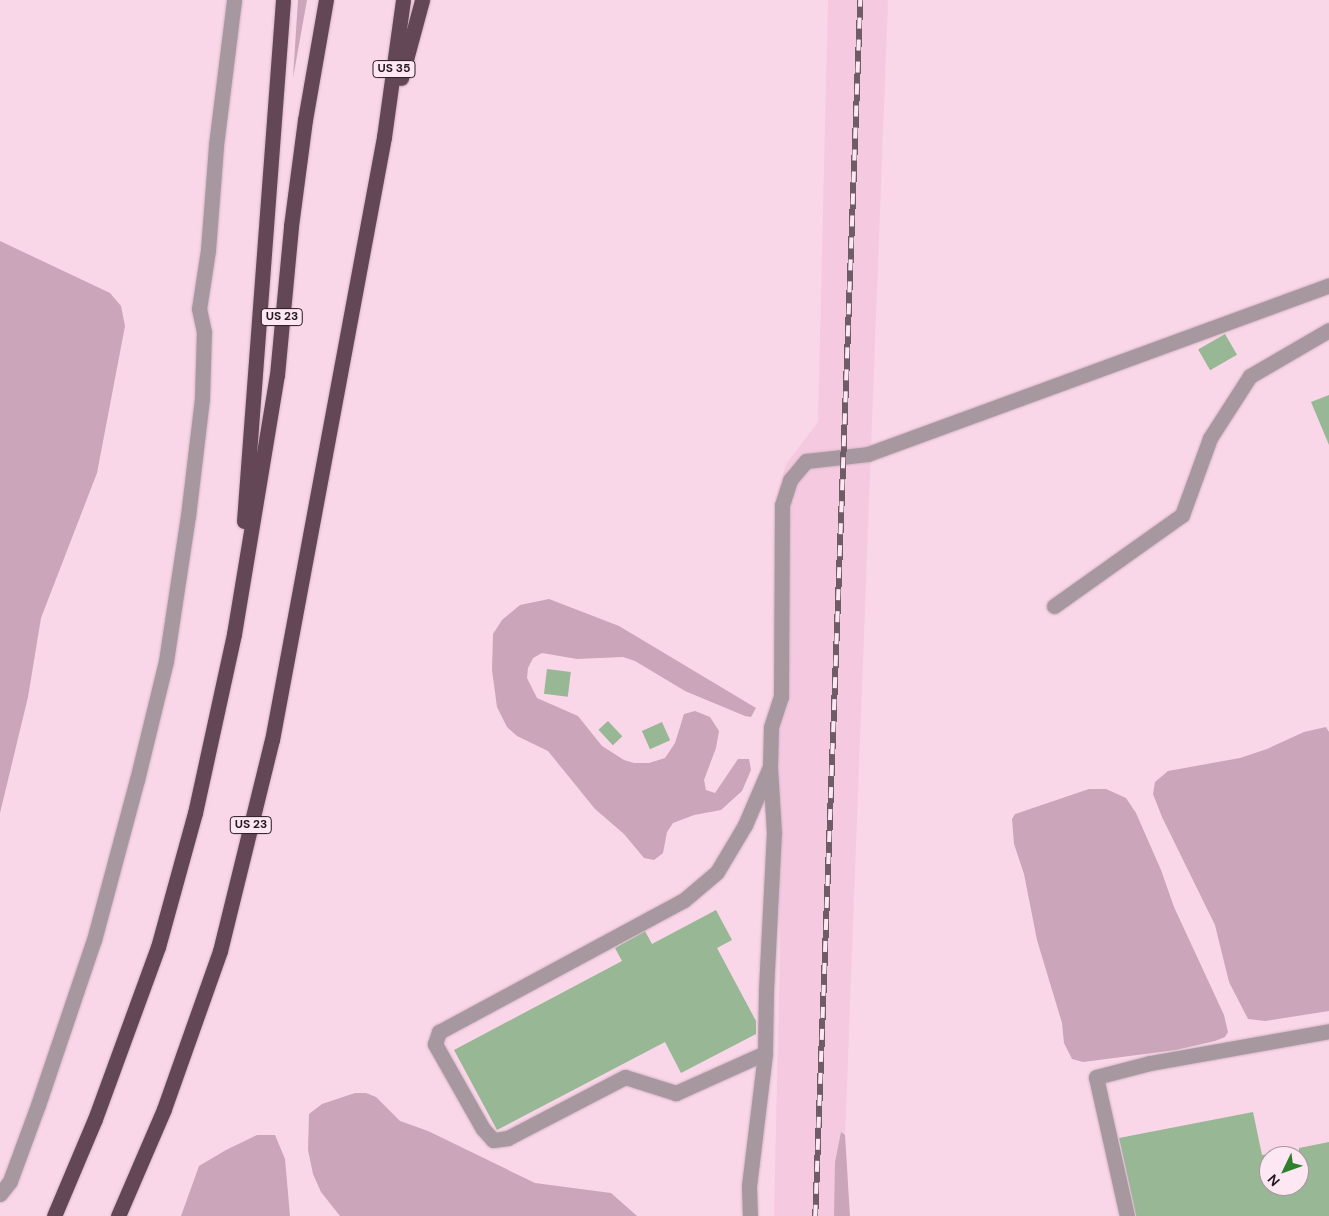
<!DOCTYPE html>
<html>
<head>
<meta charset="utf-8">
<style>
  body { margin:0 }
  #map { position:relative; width:1329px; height:1216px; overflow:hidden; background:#f9d6e8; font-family:"DM Sans",sans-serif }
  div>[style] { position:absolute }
  .built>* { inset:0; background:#f5cae1 }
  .green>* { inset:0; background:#cba5b9 }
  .building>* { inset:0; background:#97b795; transform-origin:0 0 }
  .roads { filter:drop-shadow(0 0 1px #d3b4c4) drop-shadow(0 0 1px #d3b4c4) }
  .minor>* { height:15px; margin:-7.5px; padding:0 7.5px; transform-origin:7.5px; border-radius:7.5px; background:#a798a0 }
  .highway>* { height:15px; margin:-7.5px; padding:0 7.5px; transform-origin:7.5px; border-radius:7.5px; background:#644757 }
  .rail>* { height:5.5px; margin-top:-2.75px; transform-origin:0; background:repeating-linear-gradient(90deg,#fde7f3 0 11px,#705c67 0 22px); box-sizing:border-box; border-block:1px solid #705c67 }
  span { translate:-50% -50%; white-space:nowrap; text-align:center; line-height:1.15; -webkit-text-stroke:4.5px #fde7f3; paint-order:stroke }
  .shield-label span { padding:1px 4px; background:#fde7f3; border:1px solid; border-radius:4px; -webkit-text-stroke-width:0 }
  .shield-label { font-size:12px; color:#261920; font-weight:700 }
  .north { position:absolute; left:1259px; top:1146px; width:50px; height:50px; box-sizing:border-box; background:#fde7f3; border:1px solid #a7959f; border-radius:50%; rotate:228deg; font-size:14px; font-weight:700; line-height:20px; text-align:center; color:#261920 }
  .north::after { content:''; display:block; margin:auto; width:18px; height:22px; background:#2d802c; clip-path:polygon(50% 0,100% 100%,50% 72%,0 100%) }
</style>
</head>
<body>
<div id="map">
  <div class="built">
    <div style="clip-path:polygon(828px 0,888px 0,842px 1216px,774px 1216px,780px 951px,774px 693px,776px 500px,786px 464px,818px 422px)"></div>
  </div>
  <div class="green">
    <div style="clip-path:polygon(298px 0,307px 0,293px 78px)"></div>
    <div style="clip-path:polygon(0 241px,110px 293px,121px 306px,125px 326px,97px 473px,41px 618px,28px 697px,0 813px)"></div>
    <div style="clip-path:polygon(549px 599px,619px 626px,756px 708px,751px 717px,745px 716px,685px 691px,635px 661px,623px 657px,577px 659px,542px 653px,533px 658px,528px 668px,527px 678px,537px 698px,578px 716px,602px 746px,624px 760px,634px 763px,649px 763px,665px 758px,675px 743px,684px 714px,695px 711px,710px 717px,719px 731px,716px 748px,704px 780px,706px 790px,715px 793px,738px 759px,749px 759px,751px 770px,742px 791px,721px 810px,694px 815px,673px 823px,667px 832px,663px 853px,654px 860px,644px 858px,624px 834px,595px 809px,548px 751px,517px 736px,507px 727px,497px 707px,492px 670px,493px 634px,502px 620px,520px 605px)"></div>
    <div style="clip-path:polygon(1326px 727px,1329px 732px,1329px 1011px,1265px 1021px,1248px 1019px,1229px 982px,1215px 925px,1162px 817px,1153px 794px,1155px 782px,1168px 771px,1240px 758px,1267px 749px,1304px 732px)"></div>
    <div style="clip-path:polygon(1089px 789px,1106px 789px,1126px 798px,1136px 813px,1161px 870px,1174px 907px,1224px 1015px,1228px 1032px,1225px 1037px,1215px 1041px,1176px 1050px,1083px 1062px,1072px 1059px,1064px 1043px,1062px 1023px,1037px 940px,1024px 874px,1014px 844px,1012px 819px,1015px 814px)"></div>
    <div style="clip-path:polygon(355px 1093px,366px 1093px,376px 1097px,400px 1121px,428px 1131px,535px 1183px,611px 1193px,637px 1216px,340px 1216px,321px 1192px,313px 1174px,308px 1150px,309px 1114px,322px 1104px)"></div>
    <div style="clip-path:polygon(841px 1132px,845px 1135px,850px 1216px,834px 1216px,835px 1162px)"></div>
    <div style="clip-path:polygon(257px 1135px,275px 1135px,285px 1159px,290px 1216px,181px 1216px,199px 1166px,226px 1150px)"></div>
  </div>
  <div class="building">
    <div style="left:1225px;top:334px;width:24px;height:31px;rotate:60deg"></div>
    <div style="clip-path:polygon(1329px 395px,1329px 445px,1311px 402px)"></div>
    <div style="left:547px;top:669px;width:24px;height:25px;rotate:7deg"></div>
    <div style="left:608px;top:721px;width:21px;height:13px;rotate:47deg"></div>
    <div style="left:662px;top:722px;width:20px;height:22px;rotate:66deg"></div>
    <div style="clip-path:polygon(716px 910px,732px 940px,717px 948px,756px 1021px,756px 1034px,681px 1073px,665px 1042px,497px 1130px,454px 1050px,622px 961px,615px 948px,645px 931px,652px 944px)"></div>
    <div style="clip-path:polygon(1253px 1112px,1262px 1155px,1269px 1154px,1269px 1186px,1299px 1186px,1299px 1148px,1329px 1142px,1329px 1216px,1136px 1216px,1119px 1138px)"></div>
  </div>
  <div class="roads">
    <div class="minor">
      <div style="left:1054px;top:606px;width:157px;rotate:-35.4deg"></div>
      <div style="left:1182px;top:515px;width:82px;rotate:-70deg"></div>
      <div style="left:1210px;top:438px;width:74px;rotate:-57.2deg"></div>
      <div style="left:1250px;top:376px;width:91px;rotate:-30.2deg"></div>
      <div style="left:765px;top:1053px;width:98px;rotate:155.8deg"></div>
      <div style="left:676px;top:1093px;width:53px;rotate:-162.6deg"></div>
      <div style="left:625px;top:1077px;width:132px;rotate:152.5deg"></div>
      <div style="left:508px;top:1138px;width:15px;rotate:172deg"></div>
      <div style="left:493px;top:1140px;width:15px;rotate:-132deg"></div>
      <div style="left:483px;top:1129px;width:98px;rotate:-119.5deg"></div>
      <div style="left:435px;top:1044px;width:13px;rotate:-72deg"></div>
      <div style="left:439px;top:1032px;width:278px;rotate:-28.3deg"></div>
      <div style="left:684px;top:900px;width:43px;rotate:-40.3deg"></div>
      <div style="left:717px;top:872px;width:55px;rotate:-59.2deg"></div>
      <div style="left:745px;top:825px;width:61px;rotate:-66.8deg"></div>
      <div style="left:0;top:1194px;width:16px;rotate:-52deg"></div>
      <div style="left:10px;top:1181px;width:81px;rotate:-69.8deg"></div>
      <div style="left:38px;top:1105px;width:174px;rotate:-71.3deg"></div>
      <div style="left:94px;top:940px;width:166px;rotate:-75deg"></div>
      <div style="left:137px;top:780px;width:122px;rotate:-76.3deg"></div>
      <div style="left:166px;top:661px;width:147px;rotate:-81.4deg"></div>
      <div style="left:188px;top:516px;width:119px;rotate:-83.2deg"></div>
      <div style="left:202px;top:398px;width:66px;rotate:-88.3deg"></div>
      <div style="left:204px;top:332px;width:24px;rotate:-102deg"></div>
      <div style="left:199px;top:309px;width:60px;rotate:-81.3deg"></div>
      <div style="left:208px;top:250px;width:105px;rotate:-85.6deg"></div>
      <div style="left:216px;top:145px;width:146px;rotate:-82.9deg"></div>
      <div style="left:750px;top:1216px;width:30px;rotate:-92deg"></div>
      <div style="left:749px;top:1186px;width:134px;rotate:-83.1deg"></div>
      <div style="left:765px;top:1053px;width:63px;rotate:-89.1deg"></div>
      <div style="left:766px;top:990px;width:157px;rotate:-87.1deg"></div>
      <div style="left:774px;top:833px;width:65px;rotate:-93.5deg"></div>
      <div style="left:770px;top:768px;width:41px;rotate:-88.6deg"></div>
      <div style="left:771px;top:727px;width:32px;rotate:-72deg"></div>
      <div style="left:781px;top:697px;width:192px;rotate:-89.7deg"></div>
      <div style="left:782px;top:505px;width:26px;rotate:-72deg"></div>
      <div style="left:790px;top:480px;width:25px;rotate:-50deg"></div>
      <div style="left:806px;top:461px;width:62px;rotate:-6.4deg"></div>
      <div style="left:868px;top:454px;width:491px;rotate:-20.1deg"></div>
      <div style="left:1127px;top:1216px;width:142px;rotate:-102.6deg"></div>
      <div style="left:1096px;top:1077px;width:56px;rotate:-14.5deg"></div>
      <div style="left:1150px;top:1063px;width:182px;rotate:-10.1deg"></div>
    </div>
    <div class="highway">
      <div style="left:401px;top:78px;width:81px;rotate:-74.9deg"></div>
      <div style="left:244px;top:521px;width:522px;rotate:-85.72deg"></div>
      <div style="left:54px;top:1216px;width:105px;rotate:-67.1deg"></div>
      <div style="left:95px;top:1119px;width:183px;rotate:-69.9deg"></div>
      <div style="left:158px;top:947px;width:139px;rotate:-74.6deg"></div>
      <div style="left:195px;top:813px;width:183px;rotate:-77.7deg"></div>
      <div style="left:234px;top:634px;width:263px;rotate:-80.6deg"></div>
      <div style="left:277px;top:375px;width:150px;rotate:-84.6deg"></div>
      <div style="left:291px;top:226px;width:107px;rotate:-82.5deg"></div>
      <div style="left:305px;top:120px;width:122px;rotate:-80.1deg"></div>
      <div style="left:118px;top:1216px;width:116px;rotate:-66.7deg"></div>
      <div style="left:164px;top:1109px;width:168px;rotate:-70.5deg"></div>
      <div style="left:220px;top:951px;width:217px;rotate:-76.2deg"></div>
      <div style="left:272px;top:740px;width:613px;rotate:-79.48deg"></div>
      <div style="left:384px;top:137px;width:138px;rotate:-82.1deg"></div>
    </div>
  </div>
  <div class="rail">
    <div style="left:815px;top:1216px;width:1217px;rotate:-87.88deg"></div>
  </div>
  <div class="shield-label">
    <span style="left:394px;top:69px">US 35</span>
    <span style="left:282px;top:317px">US 23</span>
    <span style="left:251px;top:825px">US 23</span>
  </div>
  <div class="north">N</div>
</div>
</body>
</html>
